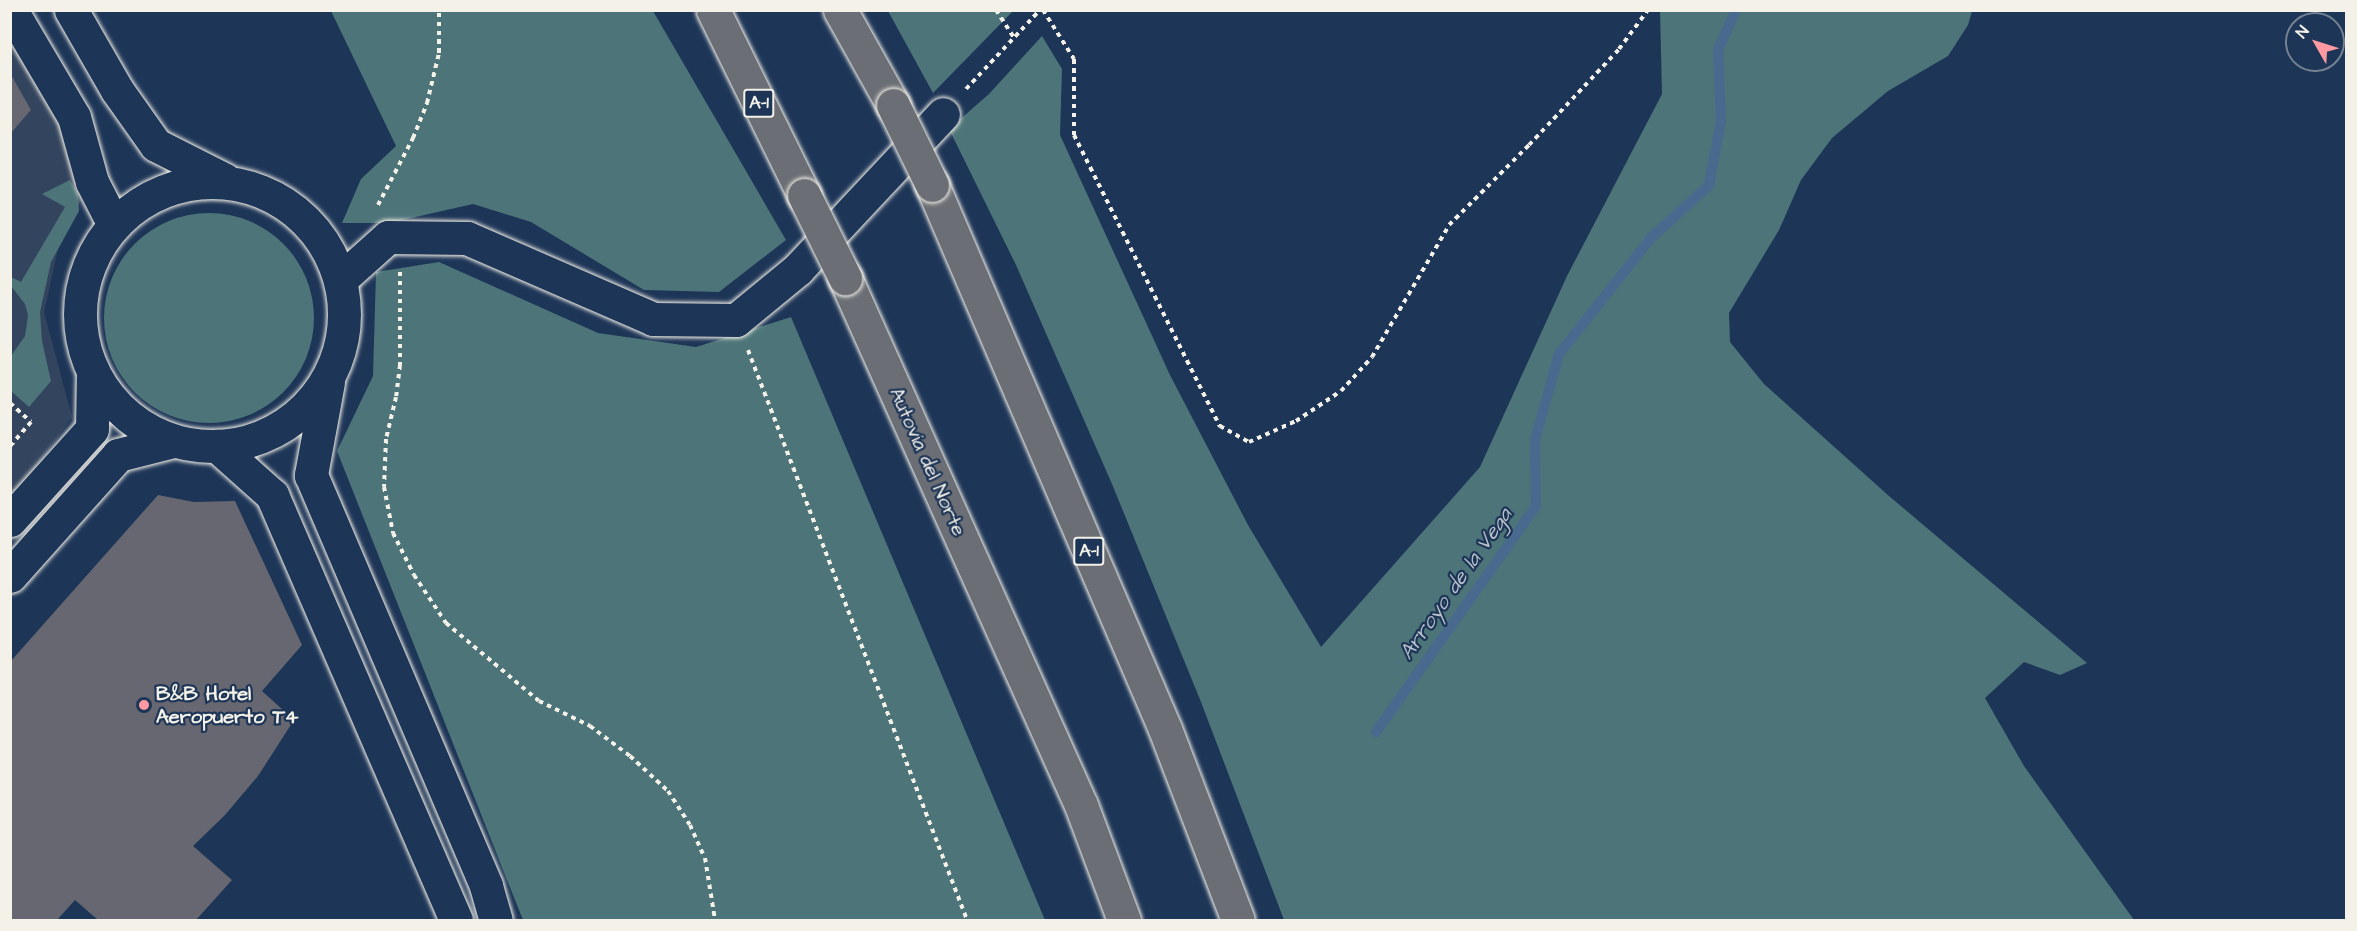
<!DOCTYPE html>
<html>
<head>
<meta charset="utf-8">
<style>
  body { margin:0 }
  #map { position:relative; width:2357px; height:931px; overflow:hidden; background:#1d3557; font-family:"Architects Daughter",sans-serif }
  div>[style] { position:absolute }
  .built>* { inset:0; background:#33445e }
  .green>* { inset:0; background:#4c7479 }
  .round { border-radius:50% }
  .stream>* { height:10px; margin:-5px; padding:0 5px; transform-origin:5px; border-radius:5px; background:#49698f }
  .building>* { inset:0; background:#666770 }
  .path>* { height:4px; margin-top:-2px; transform-origin:0; background:repeating-linear-gradient(90deg,#f4f1e8 0 4.5px,transparent 0 9px) }
  .roads { filter:drop-shadow(0 0 2px #f4f1e8) drop-shadow(0 0 2px #f4f1e8) }
  .minor>* { height:33px; margin:-16.5px; padding:0 16.5px; transform-origin:16.5px; border-radius:16.5px; background:#1d3557 }
  .tertiary>* { height:33px; margin:-16.5px; padding:0 16.5px; transform-origin:16.5px; border-radius:16.5px; background:#1d3557 }
  .tertiary>.ring { margin:-16.5px; padding:0; box-sizing:content-box; background:none; border:33px solid #1d3557; border-radius:50% }
  .motorway>* { height:33px; margin:-16.5px; padding:0 16.5px; transform-origin:16.5px; border-radius:16.5px; background:#6b6f75 }
  .bridges { filter:drop-shadow(0 0 2px #f4f1e8) drop-shadow(0 0 2px #f4f1e8) }
  .motorway-bridge>* { height:33px; margin:-16.5px; padding:0 16.5px; transform-origin:16.5px; border-radius:16.5px; background:#6b6f75 }
  .dots>* { width:16px; height:16px; translate:-50% -50%; box-sizing:border-box; border:3px solid #1d3557; border-radius:50% }
  span { translate:-50% -50%; white-space:nowrap; text-align:center; line-height:1.15; -webkit-text-stroke:4.5px #1d3557; paint-order:stroke }
  .shield-label span { padding:2px 4px; background:#1d3557; border:2px solid; border-radius:4px; -webkit-text-stroke-width:0 }
  .shield-label { font-size:18px; color:#f4f1e8; font-weight:700 }
  .street-label { font-size:20px; color:#f4f1e8 }
  .poi-label { font-size:20px; color:#f4f1e8; font-weight:700 }
  .left { translate:0 -50%; text-align:left }
  .water-label { font-size:21px; color:#b8c1c9; font-style:italic }
  .frame { position:absolute; inset:0; border:12px solid #f4f1e8; pointer-events:none }
  .north { position:absolute; left:2285px; top:12px; width:60px; height:60px; box-sizing:border-box; background:#1d3557; border:2px solid #738091; border-radius:50%; rotate:309deg; font-size:16px; font-weight:700; line-height:24px; text-align:center; color:#f4f1e8 }
  .north::after { content:''; display:block; margin:auto; width:21px; height:27px; background:#ff9aa2; clip-path:polygon(50% 0,100% 100%,50% 72%,0 100%) }
</style>
</head>
<body>
<div id="map">
  <div class="built">
    <div style="clip-path:polygon(10px 11px,92px 182px,61px 236px,44px 312px,72px 417px,11px 503px)"></div>
  </div>
  <div class="green">
    <div style="clip-path:polygon(331px 11px,653px 11px,786px 240px,719px 292px,644px 290px,531px 222px,473px 204px,389px 223px,342px 223px,361px 179px,396px 146px)"></div>
    <div style="clip-path:polygon(888px 11px,1013px 11px,933px 93px)"></div>
    <div style="clip-path:polygon(1660px 11px,1972px 11px,1968px 25px,1948px 56px,1888px 91px,1832px 138px,1801px 180px,1779px 230px,1729px 313px,1730px 342px,1764px 384px,1889px 496px,2087px 663px,2060px 675px,2024px 662px,1985px 698px,2024px 766px,2134px 920px,1284px 920px,1201px 702px,1112px 484px,1016px 265px,949px 129px,989px 94px,1042px 36px,1062px 69px,1060px 135px,1170px 375px,1248px 525px,1321px 647px,1480px 467px,1567px 276px,1662px 94px)"></div>
    <div style="clip-path:polygon(70px 180px,78px 194px,79px 211px,51px 262px,40px 312px,42px 341px,51px 381px,29px 407px,11px 391px,11px 356px,25px 336px,28px 315px,25px 304px,11px 286px,11px 277px,21px 282px,65px 207px,42px 194px)"></div>
    <div class="round" style="left:104px;top:213px;width:210px;height:210px"></div>
    <div style="clip-path:polygon(439px 262px,598px 333px,696px 347px,791px 317px,1045px 920px,523px 920px,337px 451px,373px 376px,376px 272px)"></div>
  </div>
  <div class="stream">
    <div style="left:1376px;top:732px;width:277px;rotate:-54.7deg"></div>
    <div style="left:1536px;top:506px;width:66px;rotate:-90.9deg"></div>
    <div style="left:1535px;top:440px;width:89px;rotate:-74.4deg"></div>
    <div style="left:1559px;top:354px;width:148px;rotate:-51.6deg"></div>
    <div style="left:1651px;top:238px;width:79px;rotate:-42.4deg"></div>
    <div style="left:1709px;top:185px;width:65px;rotate:-79.4deg"></div>
    <div style="left:1721px;top:121px;width:71px;rotate:-92.4deg"></div>
    <div style="left:1718px;top:50px;width:44px;rotate:-65.8deg"></div>
  </div>
  <div class="building">
    <div style="clip-path:polygon(10px 73px,31px 110px,10px 134px)"></div>
    <div style="clip-path:polygon(158px 495px,194px 502px,235px 501px,302px 645px,262px 691px,294px 720px,258px 776px,225px 815px,193px 846px,232px 880px,196px 920px,98px 920px,75px 900px,57px 920px,10px 920px,10px 662px)"></div>
  </div>
  <div class="path">
    <div style="left:996px;top:10px;width:33px;rotate:57deg"></div>
    <div style="left:1043px;top:10px;width:58px;rotate:57.7deg"></div>
    <div style="left:1074px;top:59px;width:76px;rotate:90deg"></div>
    <div style="left:1074px;top:135px;width:326px;rotate:63.4deg"></div>
    <div style="left:1220px;top:426px;width:33px;rotate:29deg"></div>
    <div style="left:1249px;top:442px;width:51px;rotate:-24.1deg"></div>
    <div style="left:1296px;top:421px;width:54px;rotate:-33.7deg"></div>
    <div style="left:1341px;top:391px;width:46px;rotate:-47.6deg"></div>
    <div style="left:1372px;top:357px;width:153px;rotate:-59.7deg"></div>
    <div style="left:1449px;top:225px;width:113px;rotate:-45deg"></div>
    <div style="left:1529px;top:145px;width:132px;rotate:-46.8deg"></div>
    <div style="left:1619px;top:49px;width:49px;rotate:-53.4deg"></div>
    <div style="left:966px;top:89px;width:108px;rotate:-46.9deg"></div>
    <div style="left:378px;top:205px;width:76px;rotate:-62.4deg"></div>
    <div style="left:413px;top:138px;width:38px;rotate:-68deg"></div>
    <div style="left:427px;top:103px;width:51px;rotate:-76.5deg"></div>
    <div style="left:439px;top:53px;width:43px;rotate:-90deg"></div>
    <div style="left:400px;top:272px;width:93px;rotate:90deg"></div>
    <div style="left:400px;top:365px;width:32px;rotate:97deg"></div>
    <div style="left:396px;top:397px;width:43px;rotate:103.4deg"></div>
    <div style="left:386px;top:439px;width:48px;rotate:92.4deg"></div>
    <div style="left:384px;top:487px;width:47px;rotate:78.9deg"></div>
    <div style="left:393px;top:533px;width:47px;rotate:63.4deg"></div>
    <div style="left:414px;top:575px;width:58px;rotate:56.3deg"></div>
    <div style="left:446px;top:623px;width:121px;rotate:40deg"></div>
    <div style="left:539px;top:701px;width:57px;rotate:26.1deg"></div>
    <div style="left:590px;top:726px;width:50px;rotate:36.9deg"></div>
    <div style="left:630px;top:756px;width:52px;rotate:42.6deg"></div>
    <div style="left:668px;top:791px;width:40px;rotate:57.1deg"></div>
    <div style="left:690px;top:825px;width:36px;rotate:66deg"></div>
    <div style="left:705px;top:858px;width:63px;rotate:80.8deg"></div>
    <div style="left:748px;top:350px;width:611px;rotate:68.98deg"></div>
    <div style="left:10px;top:403px;width:28px;rotate:42deg"></div>
    <div style="left:31px;top:422px;width:32px;rotate:131deg"></div>
  </div>
  <div class="roads">
    <div class="minor">
      <div style="left:341px;top:279px;width:63px;rotate:-41.8deg"></div>
      <div style="left:388px;top:237px;width:79px;rotate:0.7deg"></div>
      <div style="left:467px;top:238px;width:203px;rotate:23.5deg"></div>
      <div style="left:653px;top:319px;width:83px;rotate:0.7deg"></div>
      <div style="left:736px;top:320px;width:80px;rotate:-39.4deg"></div>
      <div style="left:798px;top:269px;width:212px;rotate:-46.9deg"></div>
    </div>
    <div class="tertiary">
      <div style="left:11px;top:10px;width:124px;rotate:59.5deg"></div>
      <div style="left:74px;top:117px;width:67px;rotate:74.5deg"></div>
      <div style="left:92px;top:182px;width:48px;rotate:62.9deg"></div>
      <div style="left:71px;top:10px;width:92px;rotate:60.1deg"></div>
      <div style="left:117px;top:90px;width:67px;rotate:54.7deg"></div>
      <div style="left:156px;top:145px;width:77px;rotate:26.9deg"></div>
      <div class="ring" style="left:80px;top:182px;width:231px;height:231px"></div>
      <div style="left:328px;top:382px;width:95px;rotate:100.4deg"></div>
      <div style="left:311px;top:475px;width:447px;rotate:66.9deg"></div>
      <div style="left:486px;top:886px;width:35px;rotate:74deg"></div>
      <div style="left:217px;top:446px;width:74px;rotate:41.7deg"></div>
      <div style="left:272px;top:495px;width:463px;rotate:66.6deg"></div>
      <div style="left:10px;top:520px;width:122px;rotate:-48deg"></div>
      <div style="left:92px;top:429px;width:56px;rotate:-89deg"></div>
      <div style="left:10px;top:576px;width:162px;rotate:-48.2deg"></div>
      <div style="left:118px;top:455px;width:57px;rotate:-14.3deg"></div>
    </div>
    <div class="motorway">
      <div style="left:713px;top:10px;width:206px;rotate:63.8deg"></div>
      <div style="left:840px;top:10px;width:109px;rotate:60.8deg"></div>
      <div style="left:932px;top:185px;width:592px;rotate:66.81deg"></div>
      <div style="left:1165px;top:729px;width:204px;rotate:69.1deg"></div>
      <div style="left:845px;top:278px;width:577px;rotate:65.88deg"></div>
      <div style="left:1081px;top:805px;width:123px;rotate:69.5deg"></div>
    </div>
  </div>
  <div class="bridges">
    <div class="motorway-bridge">
      <div style="left:893px;top:105px;width:89px;rotate:64deg"></div>
      <div style="left:804px;top:195px;width:93px;rotate:63.7deg"></div>
    </div>
  </div>
  <div class="dots">
    <div style="left:144px;top:705px;background:#ff9aa2"></div>
  </div>
  <div class="shield-label">
    <span style="left:759px;top:103px">A-1</span>
    <span style="left:1089px;top:551px">A-1</span>
  </div>
  <div class="street-label">
    <span style="left:927px;top:462px;rotate:66deg">Autovía del Norte</span>
  </div>
  <div class="poi-label">
    <span class="left" style="left:156px;top:706px">B&amp;B Hotel<br>Aeropuerto T4</span>
  </div>
  <div class="water-label">
    <span style="left:1456px;top:584px;rotate:-55deg">Arroyo de la Vega</span>
  </div>
  <div class="frame"></div>
  <div class="north">N</div>
</div>
</body>
</html>
